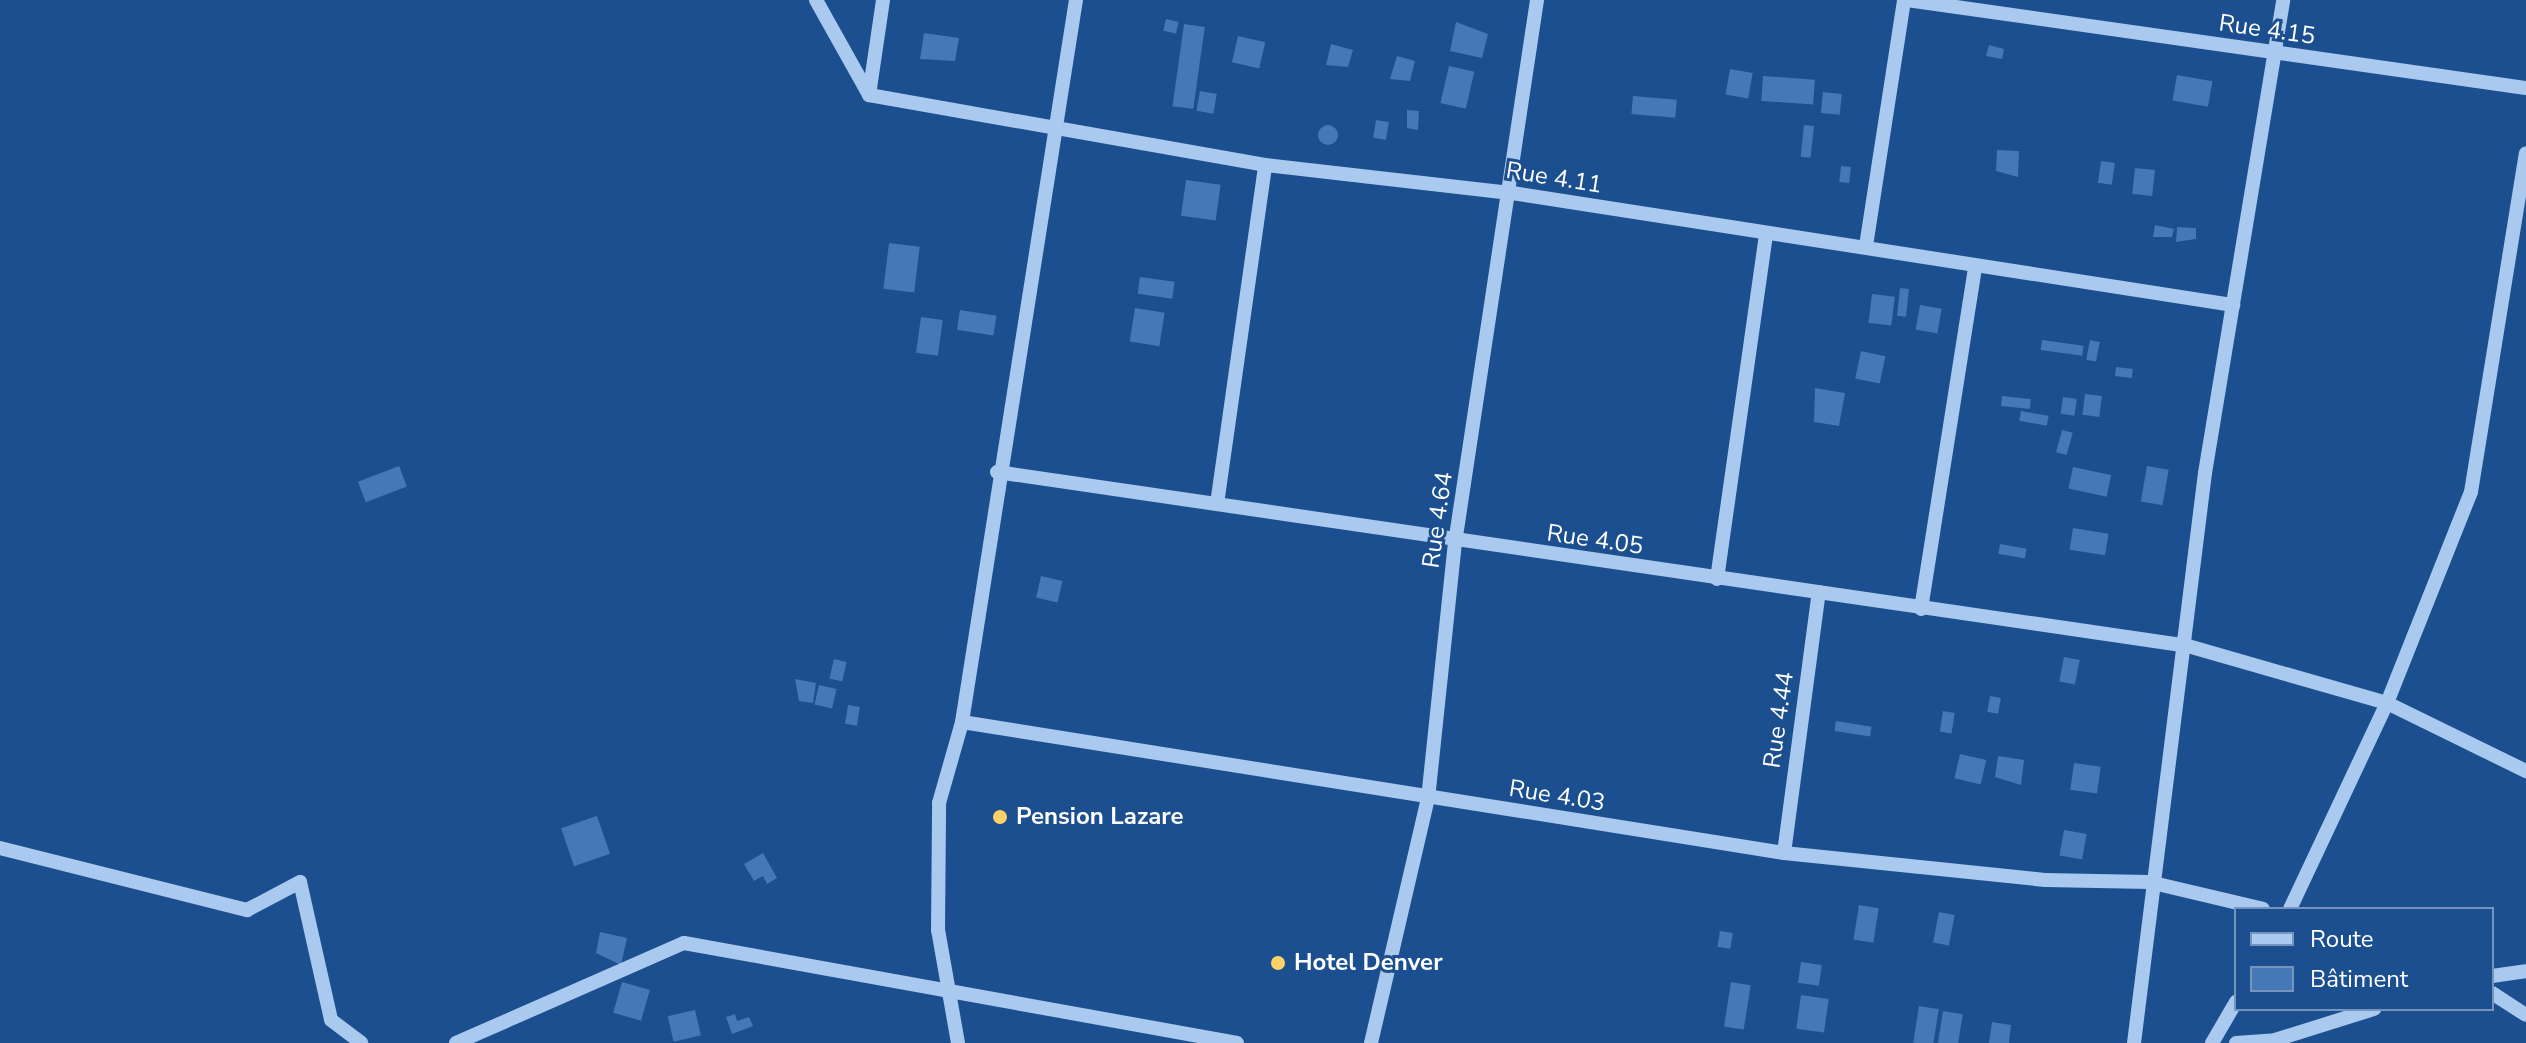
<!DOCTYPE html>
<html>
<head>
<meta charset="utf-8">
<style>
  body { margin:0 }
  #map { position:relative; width:2526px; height:1043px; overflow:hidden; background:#1b4f8f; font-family:"Nunito Sans",sans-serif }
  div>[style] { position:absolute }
  .building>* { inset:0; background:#4478b7; transform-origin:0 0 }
  .round { border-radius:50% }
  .minor>* { height:14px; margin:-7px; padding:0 7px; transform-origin:7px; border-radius:7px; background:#a9c9ee }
  .dots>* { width:22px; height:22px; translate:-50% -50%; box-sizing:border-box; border:4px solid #1b4f8f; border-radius:50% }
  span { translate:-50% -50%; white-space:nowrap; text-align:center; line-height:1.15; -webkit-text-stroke:6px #1b4f8f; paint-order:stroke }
  .street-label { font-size:24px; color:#fff }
  .poi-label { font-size:24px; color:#fff; font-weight:700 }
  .left { translate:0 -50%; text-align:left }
  .legend { position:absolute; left:2234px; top:907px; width:260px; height:104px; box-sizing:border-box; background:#1b4f8f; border:2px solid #7695bc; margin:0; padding:10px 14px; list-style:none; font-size:24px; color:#fff }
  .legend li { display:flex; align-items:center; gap:16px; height:40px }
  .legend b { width:40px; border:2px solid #7695bc }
</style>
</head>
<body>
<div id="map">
  <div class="building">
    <div style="left:1166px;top:19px;width:13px;height:12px;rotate:13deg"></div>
    <div style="clip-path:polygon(1456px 22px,1488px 34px,1482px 58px,1450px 51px)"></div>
    <div style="left:1184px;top:24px;width:21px;height:83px;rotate:8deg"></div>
    <div style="clip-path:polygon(924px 33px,959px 38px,955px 61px,920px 59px)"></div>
    <div style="left:1238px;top:36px;width:28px;height:27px;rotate:13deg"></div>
    <div style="clip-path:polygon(1331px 44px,1353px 50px,1348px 67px,1326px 65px)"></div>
    <div style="clip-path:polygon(1989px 45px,2004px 49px,2002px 59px,1986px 56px)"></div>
    <div style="clip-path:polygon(1397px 56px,1415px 61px,1410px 81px,1390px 79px)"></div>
    <div style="left:1449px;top:66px;width:26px;height:38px;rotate:13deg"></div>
    <div style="left:1730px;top:69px;width:23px;height:26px;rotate:10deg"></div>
    <div style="left:2177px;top:75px;width:36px;height:26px;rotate:10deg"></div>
    <div style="left:1763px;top:76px;width:52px;height:25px;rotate:4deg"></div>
    <div style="left:1200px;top:91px;width:17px;height:20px;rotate:10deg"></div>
    <div style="left:1823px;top:92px;width:19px;height:21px;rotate:6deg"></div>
    <div style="left:1633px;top:96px;width:44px;height:18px;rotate:5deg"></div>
    <div style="clip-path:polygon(1407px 110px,1419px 111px,1418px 130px,1407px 128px)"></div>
    <div style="left:1376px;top:120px;width:13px;height:18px;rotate:9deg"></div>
    <div class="round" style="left:1318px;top:125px;width:20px;height:20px"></div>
    <div style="left:1804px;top:125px;width:10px;height:32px;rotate:6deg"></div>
    <div style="clip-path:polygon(1997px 150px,2019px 151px,2018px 177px,1996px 171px)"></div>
    <div style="left:2101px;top:161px;width:14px;height:22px;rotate:8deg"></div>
    <div style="left:1841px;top:166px;width:10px;height:16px;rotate:6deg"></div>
    <div style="left:2135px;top:168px;width:20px;height:26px;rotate:6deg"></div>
    <div style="left:1186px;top:180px;width:35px;height:36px;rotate:8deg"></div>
    <div style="clip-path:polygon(2155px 225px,2174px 229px,2172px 237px,2153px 237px)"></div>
    <div style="clip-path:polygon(2177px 227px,2196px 228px,2196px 239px,2176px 242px)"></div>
    <div style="left:889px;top:243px;width:31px;height:46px;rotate:7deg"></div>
    <div style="left:1140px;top:277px;width:35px;height:17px;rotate:8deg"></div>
    <div style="left:1900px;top:288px;width:9px;height:28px;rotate:6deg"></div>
    <div style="left:1872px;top:294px;width:23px;height:29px;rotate:7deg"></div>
    <div style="left:1920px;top:305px;width:22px;height:25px;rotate:10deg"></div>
    <div style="left:1135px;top:308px;width:30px;height:34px;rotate:9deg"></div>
    <div style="left:960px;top:310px;width:37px;height:20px;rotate:9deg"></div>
    <div style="left:921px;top:317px;width:22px;height:36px;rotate:8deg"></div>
    <div style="left:2042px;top:340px;width:42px;height:10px;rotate:8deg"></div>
    <div style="left:2090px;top:340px;width:10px;height:20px;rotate:11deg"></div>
    <div style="left:1861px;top:351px;width:25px;height:28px;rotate:12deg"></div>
    <div style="left:2116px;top:367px;width:17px;height:9px;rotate:7deg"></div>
    <div style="clip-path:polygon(1815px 388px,1845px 393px,1839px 426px,1814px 422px)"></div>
    <div style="left:2085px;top:394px;width:17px;height:21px;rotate:7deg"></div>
    <div style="left:2002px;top:396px;width:29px;height:10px;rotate:6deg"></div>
    <div style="left:2063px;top:397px;width:14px;height:17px;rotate:8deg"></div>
    <div style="left:2021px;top:411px;width:28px;height:10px;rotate:10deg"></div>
    <div style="left:2062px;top:430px;width:11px;height:23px;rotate:15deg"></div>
    <div style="left:399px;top:466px;width:22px;height:44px;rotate:69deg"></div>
    <div style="left:2147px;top:466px;width:22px;height:36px;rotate:10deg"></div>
    <div style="left:2073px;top:467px;width:39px;height:22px;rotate:12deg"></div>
    <div style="left:2073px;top:528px;width:36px;height:22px;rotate:9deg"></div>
    <div style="left:2000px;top:544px;width:27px;height:10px;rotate:10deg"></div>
    <div style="left:1041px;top:576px;width:22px;height:22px;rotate:13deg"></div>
    <div style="left:2064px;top:657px;width:16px;height:25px;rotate:11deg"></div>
    <div style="left:834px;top:659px;width:13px;height:20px;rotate:13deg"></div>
    <div style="clip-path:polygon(795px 679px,816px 683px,813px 703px,799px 701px)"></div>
    <div style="left:819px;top:685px;width:18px;height:20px;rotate:13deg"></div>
    <div style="left:1990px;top:696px;width:11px;height:16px;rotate:10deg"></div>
    <div style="left:848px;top:705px;width:12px;height:19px;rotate:9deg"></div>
    <div style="left:1943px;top:711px;width:12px;height:21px;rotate:9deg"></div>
    <div style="left:1836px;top:721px;width:36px;height:10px;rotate:9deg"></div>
    <div style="left:1960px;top:754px;width:27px;height:25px;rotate:13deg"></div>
    <div style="clip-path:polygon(1998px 756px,2024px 760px,2021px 785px,1995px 777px)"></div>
    <div style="left:2074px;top:763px;width:27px;height:27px;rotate:8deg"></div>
    <div style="left:597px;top:816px;width:40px;height:38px;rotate:71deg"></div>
    <div style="left:2064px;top:830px;width:23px;height:26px;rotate:10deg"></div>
    <div style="clip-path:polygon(763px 853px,777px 878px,767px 884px,763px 876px,754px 881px,744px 864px)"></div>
    <div style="left:1859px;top:905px;width:20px;height:35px;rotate:9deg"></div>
    <div style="left:1939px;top:912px;width:16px;height:31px;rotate:11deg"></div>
    <div style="left:1720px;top:931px;width:13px;height:16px;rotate:9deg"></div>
    <div style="clip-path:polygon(600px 932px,627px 938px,621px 965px,596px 953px)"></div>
    <div style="left:1801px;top:962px;width:21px;height:21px;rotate:8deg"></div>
    <div style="left:622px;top:982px;width:29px;height:32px;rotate:16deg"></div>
    <div style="left:1731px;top:982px;width:20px;height:45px;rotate:9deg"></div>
    <div style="left:1801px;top:995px;width:28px;height:34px;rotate:8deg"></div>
    <div style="left:1919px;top:1006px;width:20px;height:37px;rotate:9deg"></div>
    <div style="left:695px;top:1010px;width:26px;height:28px;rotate:77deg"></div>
    <div style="left:1943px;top:1011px;width:20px;height:32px;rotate:9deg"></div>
    <div style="clip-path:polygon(735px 1014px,737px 1021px,749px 1017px,753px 1026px,732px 1034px,726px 1017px)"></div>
    <div style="clip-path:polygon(1992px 1022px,2011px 1025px,2009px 1043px,1989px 1043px)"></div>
  </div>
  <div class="minor">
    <div style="left:816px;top:0;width:109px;rotate:60.8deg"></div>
    <div style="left:1907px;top:0;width:625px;rotate:8.09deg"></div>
    <div style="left:869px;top:95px;width:402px;rotate:10deg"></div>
    <div style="left:1265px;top:165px;width:249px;rotate:6.5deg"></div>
    <div style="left:1512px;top:193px;width:730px;rotate:8.83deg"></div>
    <div style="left:869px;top:95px;width:96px;rotate:-81.6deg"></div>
    <div style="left:1866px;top:246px;width:249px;rotate:-81.2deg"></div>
    <div style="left:997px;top:472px;width:1204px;rotate:8.31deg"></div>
    <div style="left:2188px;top:646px;width:207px;rotate:16deg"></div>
    <div style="left:2387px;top:703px;width:155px;rotate:26.1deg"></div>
    <div style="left:1217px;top:504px;width:342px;rotate:-81.9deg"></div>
    <div style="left:1717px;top:579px;width:348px;rotate:-81.9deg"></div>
    <div style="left:1921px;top:609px;width:345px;rotate:-81deg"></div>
    <div style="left:962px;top:722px;width:832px;rotate:9.05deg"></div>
    <div style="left:1784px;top:853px;width:262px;rotate:5.9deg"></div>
    <div style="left:2045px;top:880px;width:104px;rotate:1.1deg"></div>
    <div style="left:2149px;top:882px;width:117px;rotate:13.3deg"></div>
    <div style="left:0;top:848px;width:255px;rotate:14.1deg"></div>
    <div style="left:247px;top:910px;width:60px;rotate:-27.8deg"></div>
    <div style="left:300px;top:882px;width:141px;rotate:77.3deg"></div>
    <div style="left:331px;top:1020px;width:38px;rotate:37deg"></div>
    <div style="left:1784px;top:853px;width:263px;rotate:-82.4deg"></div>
    <div style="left:2290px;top:909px;width:228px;rotate:-64.8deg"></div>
    <div style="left:2387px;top:703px;width:227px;rotate:-68.3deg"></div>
    <div style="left:2471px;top:492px;width:343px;rotate:-80.8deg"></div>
    <div style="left:2492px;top:976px;width:34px;rotate:-8deg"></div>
    <div style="left:2492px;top:993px;width:40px;rotate:32.9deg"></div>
    <div style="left:456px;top:1043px;width:249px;rotate:-23.7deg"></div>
    <div style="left:684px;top:943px;width:562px;rotate:10.25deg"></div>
    <div style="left:958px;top:1043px;width:115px;rotate:-100deg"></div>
    <div style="left:938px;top:930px;width:127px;rotate:-89.5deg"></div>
    <div style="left:939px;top:803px;width:84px;rotate:-74.1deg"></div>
    <div style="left:962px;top:722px;width:731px;rotate:-81.03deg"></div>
    <div style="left:1371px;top:1043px;width:251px;rotate:-76.9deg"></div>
    <div style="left:1428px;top:799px;width:257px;rotate:-84deg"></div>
    <div style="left:1455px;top:543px;width:549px;rotate:-81.41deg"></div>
    <div style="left:2134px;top:1043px;width:574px;rotate:-82.9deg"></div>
    <div style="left:2205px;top:473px;width:479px;rotate:-80.6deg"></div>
    <div style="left:2212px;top:1043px;width:48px;rotate:-59.7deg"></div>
    <div style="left:2236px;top:1043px;width:39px;rotate:-4deg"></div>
    <div style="left:2275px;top:1040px;width:104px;rotate:-17.4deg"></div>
  </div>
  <div class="dots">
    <div style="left:1000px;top:817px;background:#ffd166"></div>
    <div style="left:1278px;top:963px;background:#ffd166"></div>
  </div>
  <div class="street-label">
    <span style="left:2267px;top:30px;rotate:8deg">Rue 4.15</span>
    <span style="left:1554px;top:178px;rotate:9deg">Rue 4.11</span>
    <span style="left:1438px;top:520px;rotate:-82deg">Rue 4.64</span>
    <span style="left:1595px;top:540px;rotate:8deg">Rue 4.05</span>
    <span style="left:1779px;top:720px;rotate:-82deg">Rue 4.44</span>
    <span style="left:1557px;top:796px;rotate:9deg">Rue 4.03</span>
  </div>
  <div class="poi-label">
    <span class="left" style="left:1016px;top:817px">Pension Lazare</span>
    <span class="left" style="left:1294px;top:963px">Hotel Denver</span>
  </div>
  <ul class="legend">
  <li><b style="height:10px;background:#a9c9ee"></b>Route</li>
  <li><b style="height:22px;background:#4478b7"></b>Bâtiment</li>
  </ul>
</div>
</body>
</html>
